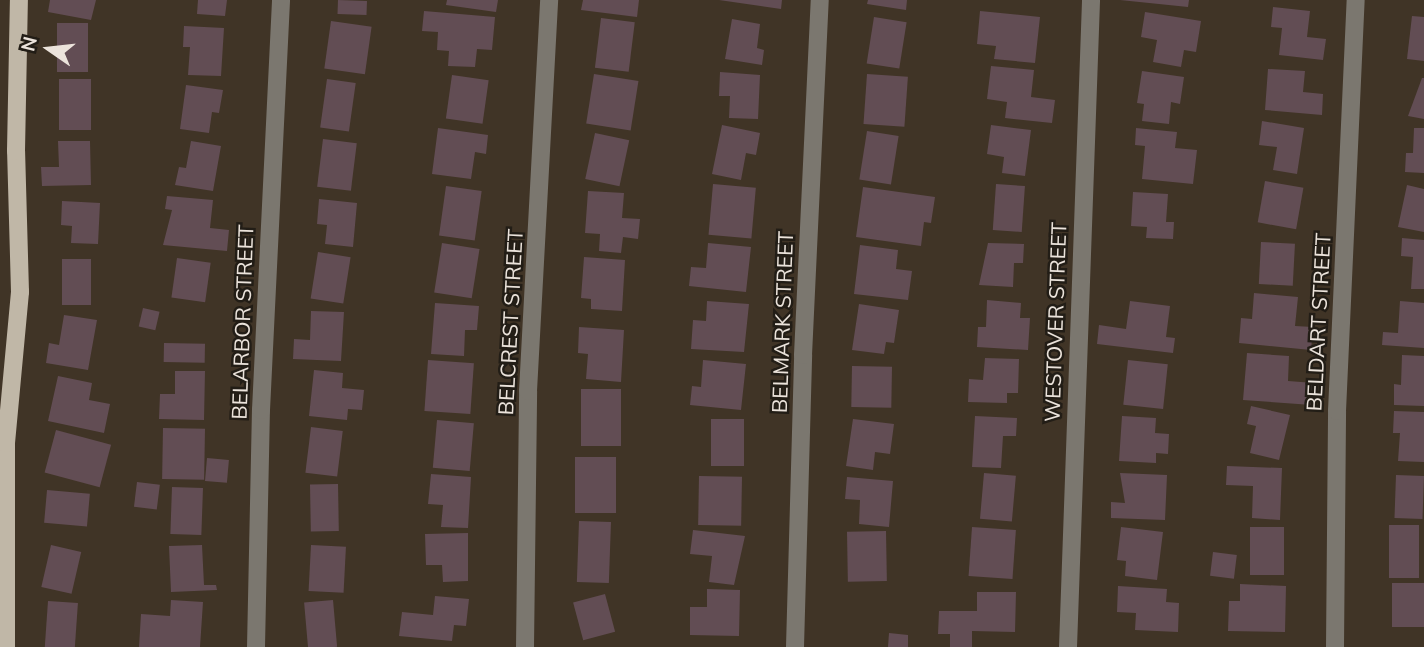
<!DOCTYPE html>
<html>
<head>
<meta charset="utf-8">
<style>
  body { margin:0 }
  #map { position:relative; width:1424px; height:647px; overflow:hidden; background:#403426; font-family:Mulish,sans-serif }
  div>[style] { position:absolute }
  .building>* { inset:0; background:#624d54; transform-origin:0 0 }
  .minor>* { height:18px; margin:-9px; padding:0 9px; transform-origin:9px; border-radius:9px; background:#7b776f }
  .major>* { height:18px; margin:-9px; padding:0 9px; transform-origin:9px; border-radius:9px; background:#c0b7a7 }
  span { translate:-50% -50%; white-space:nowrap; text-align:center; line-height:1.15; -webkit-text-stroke:5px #221d16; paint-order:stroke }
  .street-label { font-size:21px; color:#ebe3db }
  .north { position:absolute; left:14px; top:14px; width:70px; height:70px; -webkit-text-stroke:5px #221d16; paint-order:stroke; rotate:284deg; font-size:19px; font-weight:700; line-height:28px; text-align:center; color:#ebe3db }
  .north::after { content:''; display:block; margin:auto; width:24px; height:32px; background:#ebe3db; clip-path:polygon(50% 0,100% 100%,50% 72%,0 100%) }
</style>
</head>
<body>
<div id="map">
  <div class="building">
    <div style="clip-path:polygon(50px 0,96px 0,91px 20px,48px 12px)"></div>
    <div style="clip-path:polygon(198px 0,227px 0,225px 16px,197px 14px)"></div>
    <div style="left:338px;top:0;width:29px;height:14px;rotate:2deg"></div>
    <div style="clip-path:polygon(447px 0,498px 0,496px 12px,446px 5px)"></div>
    <div style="clip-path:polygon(583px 0,639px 0,637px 17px,581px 10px)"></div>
    <div style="clip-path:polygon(719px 0,782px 0,781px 9px)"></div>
    <div style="clip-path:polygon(868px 0,907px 0,906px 10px,867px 4px)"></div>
    <div style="clip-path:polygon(1120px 0,1189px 0,1188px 7px)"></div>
    <div style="clip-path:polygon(1273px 7px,1310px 11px,1307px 37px,1326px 39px,1323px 60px,1279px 55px,1282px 28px,1271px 27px)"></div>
    <div style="clip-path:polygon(424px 11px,495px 17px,492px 50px,477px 49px,475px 67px,448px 66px,449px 51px,437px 50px,438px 32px,422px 31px)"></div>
    <div style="clip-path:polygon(980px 11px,1040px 17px,1035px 63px,994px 59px,996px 46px,977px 44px)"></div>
    <div style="clip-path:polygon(1145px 12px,1201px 21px,1196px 52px,1184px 50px,1181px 67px,1153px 62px,1157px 40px,1141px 37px)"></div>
    <div style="clip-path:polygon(1412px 16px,1424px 17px,1424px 61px,1407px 59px)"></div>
    <div style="left:874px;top:17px;width:33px;height:47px;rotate:9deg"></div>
    <div style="left:601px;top:18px;width:34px;height:50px;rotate:7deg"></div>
    <div style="clip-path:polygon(732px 19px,760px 24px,757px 48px,764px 50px,762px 65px,725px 59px)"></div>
    <div style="left:331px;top:21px;width:41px;height:48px;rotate:8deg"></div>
    <div style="left:57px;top:23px;width:31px;height:49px"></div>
    <div style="clip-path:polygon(184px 26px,224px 28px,221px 76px,188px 75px,190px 47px,183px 47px)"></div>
    <div style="clip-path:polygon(991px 66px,1034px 70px,1031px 97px,1055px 100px,1052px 123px,1005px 118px,1007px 102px,987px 99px)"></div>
    <div style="clip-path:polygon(1268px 69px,1305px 71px,1303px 92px,1323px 94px,1322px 115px,1265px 110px)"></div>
    <div style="clip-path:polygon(1142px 71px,1184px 77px,1180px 104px,1171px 102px,1169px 124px,1142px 121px,1144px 104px,1137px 103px)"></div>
    <div style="clip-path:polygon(720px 72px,760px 75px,758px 119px,729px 118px,730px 96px,719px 96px)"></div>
    <div style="left:594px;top:74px;width:45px;height:50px;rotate:9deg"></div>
    <div style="left:867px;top:74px;width:41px;height:50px;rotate:4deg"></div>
    <div style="left:452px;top:75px;width:37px;height:44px;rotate:8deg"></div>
    <div style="clip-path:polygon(1422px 78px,1424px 78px,1424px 119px,1408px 116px)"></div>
    <div style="left:59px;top:79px;width:32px;height:51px"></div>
    <div style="left:327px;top:79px;width:29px;height:49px;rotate:8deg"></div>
    <div style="clip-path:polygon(186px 85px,223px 90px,219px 113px,212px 112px,209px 133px,180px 129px)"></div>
    <div style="clip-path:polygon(1262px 121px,1304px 128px,1297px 174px,1273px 170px,1277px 147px,1259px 145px)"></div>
    <div style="clip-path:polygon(722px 125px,760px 133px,756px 155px,746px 153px,741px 180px,712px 174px)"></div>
    <div style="clip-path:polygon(991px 125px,1031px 130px,1025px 176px,1002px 173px,1004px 157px,987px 154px)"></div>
    <div style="clip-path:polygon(438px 128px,488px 135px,486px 154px,475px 152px,471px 179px,432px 174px)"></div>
    <div style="clip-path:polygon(1136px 128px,1177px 132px,1175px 148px,1197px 150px,1193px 184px,1142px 179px,1145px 146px,1135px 145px)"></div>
    <div style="clip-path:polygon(1414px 128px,1424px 128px,1424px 173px,1405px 172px,1406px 153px,1413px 153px)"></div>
    <div style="left:867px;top:131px;width:32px;height:49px;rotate:9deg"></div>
    <div style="left:595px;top:133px;width:35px;height:47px;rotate:12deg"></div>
    <div style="left:323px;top:139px;width:34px;height:48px;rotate:7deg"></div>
    <div style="clip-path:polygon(58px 141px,90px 141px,91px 185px,42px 186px,41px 167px,59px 167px)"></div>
    <div style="clip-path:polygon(191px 141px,221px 146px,213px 191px,175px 185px,179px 167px,186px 168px)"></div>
    <div style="left:1265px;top:181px;width:39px;height:42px;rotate:10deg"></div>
    <div style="left:713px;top:184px;width:43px;height:51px;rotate:5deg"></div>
    <div style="left:996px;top:184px;width:29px;height:46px;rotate:4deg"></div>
    <div style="clip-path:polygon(1407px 185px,1424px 189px,1424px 232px,1398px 227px)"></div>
    <div style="left:446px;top:186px;width:36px;height:50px;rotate:8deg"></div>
    <div style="clip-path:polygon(863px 187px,935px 197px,931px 223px,924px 222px,921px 246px,856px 237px)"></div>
    <div style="clip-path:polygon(588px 191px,624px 193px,622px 218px,640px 219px,638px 239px,623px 237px,621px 253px,599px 251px,600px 234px,585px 233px)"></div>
    <div style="clip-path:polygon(1133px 192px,1168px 194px,1166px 222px,1174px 222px,1173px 239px,1146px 238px,1147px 227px,1131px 226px)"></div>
    <div style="clip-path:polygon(167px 196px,213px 200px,210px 228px,229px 230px,227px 251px,163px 245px,172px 210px,165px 209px)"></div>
    <div style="clip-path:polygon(319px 199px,357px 203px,353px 247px,325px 244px,327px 225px,317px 224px)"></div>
    <div style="clip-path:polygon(62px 201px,100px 203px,98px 244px,71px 243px,72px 226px,61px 225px)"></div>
    <div style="clip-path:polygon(1402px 238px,1424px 240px,1424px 289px,1411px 289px,1413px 257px,1401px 256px)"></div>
    <div style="left:1261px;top:242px;width:34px;height:42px;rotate:3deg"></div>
    <div style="left:442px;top:243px;width:38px;height:50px;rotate:9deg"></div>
    <div style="clip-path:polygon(708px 243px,751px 247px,746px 292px,689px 286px,691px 267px,706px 268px)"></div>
    <div style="clip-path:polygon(988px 243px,1024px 244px,1023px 263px,1014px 263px,1013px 287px,979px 285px)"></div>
    <div style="clip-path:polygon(860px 245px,898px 250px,896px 269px,912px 271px,908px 300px,854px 294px)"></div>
    <div style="left:318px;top:252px;width:33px;height:47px;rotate:9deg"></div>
    <div style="clip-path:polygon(584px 257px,625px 260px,622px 311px,591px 309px,591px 299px,581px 298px)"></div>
    <div style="left:177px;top:258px;width:34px;height:40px;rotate:8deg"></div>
    <div style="left:62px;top:259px;width:29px;height:46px"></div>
    <div style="clip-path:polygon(1254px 293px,1298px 297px,1295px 326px,1313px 327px,1311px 350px,1239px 343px,1241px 318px,1252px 319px)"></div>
    <div style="clip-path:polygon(987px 300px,1021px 303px,1020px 318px,1030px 318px,1028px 350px,977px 347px,978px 327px,986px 327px)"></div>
    <div style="clip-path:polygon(707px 301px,749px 304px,744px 352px,691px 349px,693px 320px,706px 321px)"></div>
    <div style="clip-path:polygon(1130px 301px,1170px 306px,1166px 337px,1175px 338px,1173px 353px,1097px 344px,1099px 325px,1126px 329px)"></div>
    <div style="clip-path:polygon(1400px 301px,1424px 303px,1424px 348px,1382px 345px,1383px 332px,1398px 333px)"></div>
    <div style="clip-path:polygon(435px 303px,479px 306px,477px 330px,465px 330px,464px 356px,431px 354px)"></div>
    <div style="clip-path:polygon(859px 304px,899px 310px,894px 343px,886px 342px,884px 354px,852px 350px)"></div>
    <div style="left:143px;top:308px;width:17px;height:19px;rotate:13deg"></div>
    <div style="clip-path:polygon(311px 311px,344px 312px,341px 361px,293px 359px,294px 339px,310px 340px)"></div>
    <div style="clip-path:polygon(64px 315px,97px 320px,88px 370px,46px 363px,49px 343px,59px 345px)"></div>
    <div style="clip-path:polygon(579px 327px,624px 330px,621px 382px,586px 379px,588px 354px,578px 353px)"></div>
    <div style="left:164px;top:343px;width:41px;height:19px;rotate:1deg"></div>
    <div style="clip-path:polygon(1247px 353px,1289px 356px,1288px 381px,1314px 383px,1312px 405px,1243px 400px)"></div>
    <div style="clip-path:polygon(1402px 355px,1424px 356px,1424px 406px,1394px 405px,1394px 384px,1401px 385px)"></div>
    <div style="clip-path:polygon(985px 358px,1019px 359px,1018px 393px,1007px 393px,1007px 403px,968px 402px,969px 379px,983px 380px)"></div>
    <div style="left:428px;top:360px;width:46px;height:51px;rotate:4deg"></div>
    <div style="clip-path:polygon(703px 360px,746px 364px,741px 410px,690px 405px,692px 386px,701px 387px)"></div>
    <div style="left:1128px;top:360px;width:40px;height:45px;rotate:6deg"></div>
    <div style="left:852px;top:366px;width:40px;height:41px;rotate:1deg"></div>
    <div style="clip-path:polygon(314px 370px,343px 373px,342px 388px,364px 390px,362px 410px,348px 409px,347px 420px,309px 416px)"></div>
    <div style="clip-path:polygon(175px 371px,205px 371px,204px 420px,159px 419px,160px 394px,175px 394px)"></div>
    <div style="clip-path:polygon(58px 376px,92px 383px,89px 400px,110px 404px,104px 433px,48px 421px)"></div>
    <div style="left:581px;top:389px;width:40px;height:57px"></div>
    <div style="clip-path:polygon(1251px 406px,1290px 415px,1279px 460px,1250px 453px,1256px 426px,1247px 424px)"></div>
    <div style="clip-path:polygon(1394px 411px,1424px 412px,1424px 462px,1398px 461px,1400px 433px,1393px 433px)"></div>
    <div style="clip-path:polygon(975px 416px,1017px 418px,1016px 436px,1003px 436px,1001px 468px,972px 467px)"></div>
    <div style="clip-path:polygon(1122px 416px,1156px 418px,1155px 433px,1169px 434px,1168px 454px,1156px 453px,1156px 463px,1119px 461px)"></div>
    <div style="left:711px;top:419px;width:33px;height:47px"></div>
    <div style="clip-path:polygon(853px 419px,894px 424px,890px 454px,875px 452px,873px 470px,846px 466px)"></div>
    <div style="left:437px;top:420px;width:37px;height:48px;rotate:5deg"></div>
    <div style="left:311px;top:427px;width:32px;height:46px;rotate:7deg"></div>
    <div style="left:163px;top:428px;width:42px;height:51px;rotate:1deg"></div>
    <div style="left:56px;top:430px;width:57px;height:44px;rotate:15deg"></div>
    <div style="left:575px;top:457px;width:41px;height:56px"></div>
    <div style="left:207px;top:458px;width:22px;height:23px;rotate:5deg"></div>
    <div style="clip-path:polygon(1227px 466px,1282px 468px,1280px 520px,1252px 518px,1253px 486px,1226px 485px)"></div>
    <div style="left:984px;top:473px;width:32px;height:46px;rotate:5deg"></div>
    <div style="clip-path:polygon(1120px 473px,1167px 475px,1165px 520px,1111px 518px,1111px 502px,1125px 503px)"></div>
    <div style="clip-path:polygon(431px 474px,471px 477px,468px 528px,441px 527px,443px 505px,428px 504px)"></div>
    <div style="left:1396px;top:475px;width:28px;height:43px;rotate:2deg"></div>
    <div style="left:699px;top:476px;width:43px;height:49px;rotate:1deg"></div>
    <div style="clip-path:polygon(847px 477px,893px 481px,889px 527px,859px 524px,860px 500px,845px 499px)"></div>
    <div style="left:137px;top:482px;width:23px;height:25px;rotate:7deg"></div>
    <div style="left:338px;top:484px;width:47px;height:28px;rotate:89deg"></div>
    <div style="left:172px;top:487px;width:31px;height:47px;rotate:2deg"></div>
    <div style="left:47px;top:490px;width:43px;height:33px;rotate:5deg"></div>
    <div style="left:579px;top:521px;width:32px;height:61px;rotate:2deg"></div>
    <div style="left:1389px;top:525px;width:30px;height:53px"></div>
    <div style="left:972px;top:527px;width:44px;height:49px;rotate:4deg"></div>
    <div style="clip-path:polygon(1121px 527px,1163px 532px,1157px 580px,1125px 576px,1126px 561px,1117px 560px)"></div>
    <div style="left:1250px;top:527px;width:34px;height:48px"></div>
    <div style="clip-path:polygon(693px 530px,745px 536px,734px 585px,709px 582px,712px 556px,690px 554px)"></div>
    <div style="left:886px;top:531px;width:50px;height:39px;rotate:89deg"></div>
    <div style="clip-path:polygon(468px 533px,468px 581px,443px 582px,442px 565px,426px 565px,425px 534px)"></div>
    <div style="left:51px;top:545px;width:31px;height:43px;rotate:13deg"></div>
    <div style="clip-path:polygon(202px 545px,204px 585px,216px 585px,217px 590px,171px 592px,169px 546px)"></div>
    <div style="left:311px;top:545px;width:35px;height:46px;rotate:3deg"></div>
    <div style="left:1213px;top:552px;width:24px;height:24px;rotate:7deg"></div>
    <div style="left:1424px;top:583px;width:44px;height:32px;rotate:90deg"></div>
    <div style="clip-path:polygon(1240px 584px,1286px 586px,1285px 632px,1228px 631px,1229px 601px,1240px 601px)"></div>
    <div style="clip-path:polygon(1118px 586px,1167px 589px,1166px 602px,1179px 603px,1178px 632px,1135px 630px,1136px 613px,1117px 612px)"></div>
    <div style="clip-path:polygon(707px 589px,740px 590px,739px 636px,690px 635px,690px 607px,707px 607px)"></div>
    <div style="clip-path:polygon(977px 592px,1016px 592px,1015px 632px,972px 631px,972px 647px,950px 647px,950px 634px,938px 634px,939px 611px,977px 611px)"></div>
    <div style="left:605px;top:594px;width:39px;height:33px;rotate:75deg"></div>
    <div style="clip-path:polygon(435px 596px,469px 599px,466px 626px,454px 625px,452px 641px,399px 636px,402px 612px,433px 615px)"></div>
    <div style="clip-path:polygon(171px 600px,203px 602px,200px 647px,139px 647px,141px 614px,170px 616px)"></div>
    <div style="left:333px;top:600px;width:47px;height:29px;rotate:85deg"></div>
    <div style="left:48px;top:601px;width:30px;height:46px;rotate:4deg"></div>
    <div style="clip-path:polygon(889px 633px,908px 635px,908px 647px,888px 647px)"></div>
  </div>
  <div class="minor">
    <div style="left:256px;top:647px;width:237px;rotate:-88.8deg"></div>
    <div style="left:261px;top:410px;width:410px;rotate:-87.2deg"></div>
    <div style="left:525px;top:647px;width:256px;rotate:-89.3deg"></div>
    <div style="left:528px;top:391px;width:392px;rotate:-86.9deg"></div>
    <div style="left:795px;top:647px;width:292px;rotate:-88.4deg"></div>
    <div style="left:803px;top:355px;width:355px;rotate:-87.3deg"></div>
    <div style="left:1068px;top:647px;width:647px;rotate:-87.96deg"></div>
    <div style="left:1335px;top:647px;width:236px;rotate:-89.5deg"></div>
    <div style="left:1337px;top:411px;width:411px;rotate:-87.4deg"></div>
  </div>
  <div class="major">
    <div style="left:6px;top:647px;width:204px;rotate:-90deg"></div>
    <div style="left:6px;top:443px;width:152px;rotate:-84.7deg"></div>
    <div style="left:20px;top:292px;width:141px;rotate:-91.6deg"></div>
    <div style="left:16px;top:151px;width:151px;rotate:-88.9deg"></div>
  </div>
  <div class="street-label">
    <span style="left:242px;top:322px;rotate:-88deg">BELARBOR STREET</span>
    <span style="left:510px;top:322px;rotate:-87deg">BELCREST STREET</span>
    <span style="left:782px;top:322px;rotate:-88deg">BELMARK STREET</span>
    <span style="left:1055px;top:322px;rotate:-88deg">WESTOVER STREET</span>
    <span style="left:1318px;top:322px;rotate:-87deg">BELDART STREET</span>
  </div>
  <div class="north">N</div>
</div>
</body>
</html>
